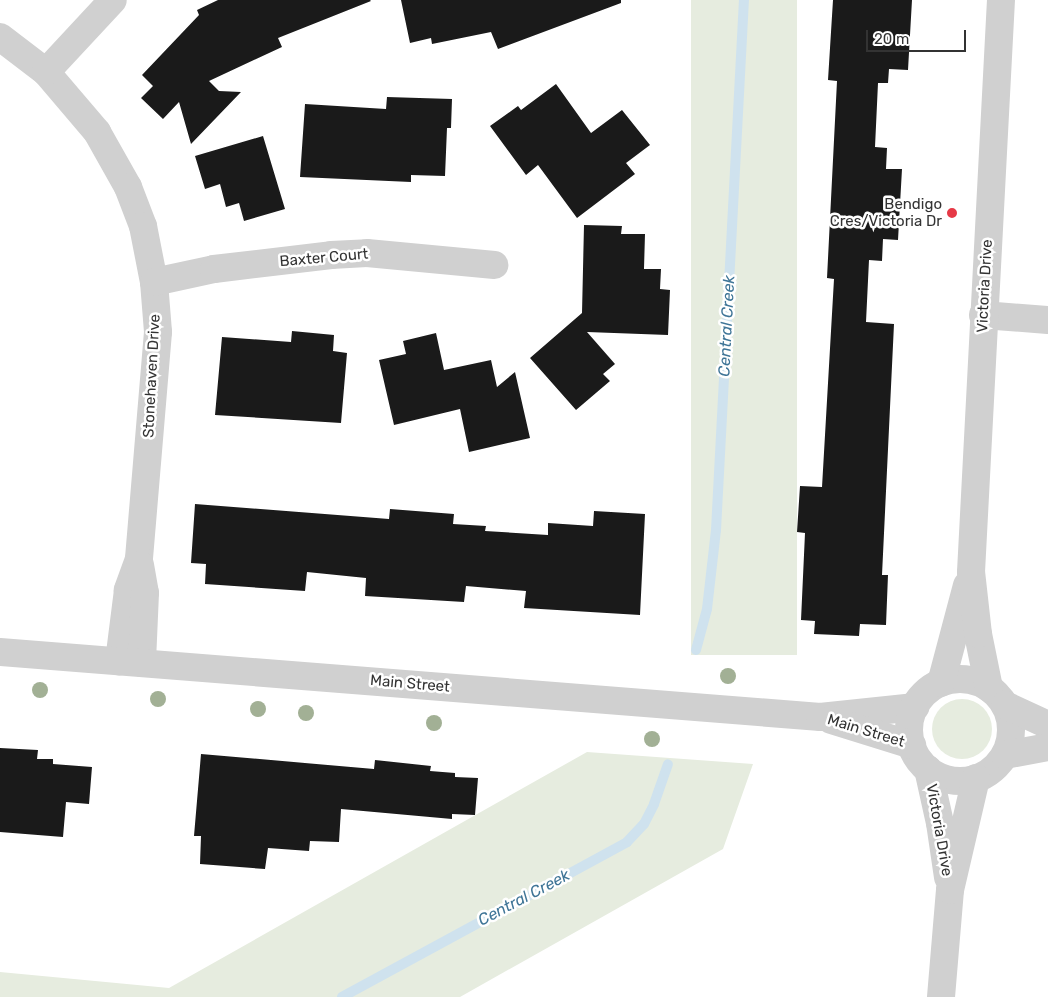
<!DOCTYPE html>
<html>
<head>
<meta charset="utf-8">
<style>
  body { margin:0 }
  #map { position:relative; width:1048px; height:997px; overflow:hidden; background:#fff; font-family:Rubik,sans-serif }
  div>[style] { position:absolute }
  .green>* { inset:0; background:#e6ecdf; transform-origin:0 0 }
  .round { border-radius:50% }
  .stream>* { height:10px; margin:-5px; padding:0 5px; transform-origin:5px; border-radius:5px; background:#cfe2ee }
  .building>* { inset:0; background:#1a1a1a }
  .minor>* { height:28px; margin:-14px; padding:0 14px; transform-origin:14px; border-radius:14px; background:#d0d0d0 }
  .minor>.ring { margin:-14px; padding:0; box-sizing:content-box; background:none; border:28px solid #d0d0d0; border-radius:50% }
  .trees>* { width:16px; height:16px; margin:-8px; border-radius:50%; background:#a2b095 }
  .dots>* { width:14px; height:14px; translate:-50% -50%; box-sizing:border-box; border:2px solid #fff; border-radius:50% }
  span { translate:-50% -50%; white-space:nowrap; text-align:center; line-height:1.15; -webkit-text-stroke:5px #fff; paint-order:stroke }
  .poi-label { font-size:15px; color:#333 }
  .right { translate:-100% -50%; text-align:right }
  .street-label { font-size:15px; color:#333 }
  .water-label { font-size:16px; color:#3f7597; font-style:italic }
  .scale { position:absolute; left:866px; top:30px; width:100px; height:22px; box-sizing:border-box; border:2px solid #333; border-top:0; padding-left:6px; font-size:15px; line-height:18px; white-space:nowrap; color:#333; -webkit-text-stroke:4px #fff; paint-order:stroke }
</style>
</head>
<body>
<div id="map">
  <div class="green">
    <div style="left:691px;top:0;width:106px;height:655px"></div>
    <div class="round" style="left:932px;top:699px;width:60px;height:60px"></div>
    <div style="clip-path:polygon(587px 752px,753px 764px,723px 849px,460px 997px,0 997px,0 972px,169px 988px)"></div>
  </div>
  <div class="stream">
    <div style="left:696px;top:650px;width:42px;rotate:-75deg"></div>
    <div style="left:707px;top:609px;width:80px;rotate:-83.5deg"></div>
    <div style="left:716px;top:530px;width:531px;rotate:-86.98deg"></div>
    <div style="left:342px;top:997px;width:324px;rotate:-28.5deg"></div>
    <div style="left:627px;top:842px;width:25px;rotate:-47deg"></div>
    <div style="left:644px;top:824px;width:22px;rotate:-63deg"></div>
    <div style="left:654px;top:804px;width:42px;rotate:-70.7deg"></div>
  </div>
  <div class="building">
    <div style="clip-path:polygon(218px 0,370px 0,371px 1px,278px 38px,282px 47px,209px 81px,219px 91px,241px 92px,191px 144px,179px 102px,163px 119px,141px 98px,153px 86px,142px 75px,199px 15px,197px 10px)"></div>
    <div style="clip-path:polygon(401px 0,621px 0,621px 3px,498px 49px,491px 32px,432px 44px,431px 38px,410px 43px)"></div>
    <div style="clip-path:polygon(833px 0,912px 0,908px 70px,889px 69px,888px 83px,878px 83px,875px 147px,887px 148px,886px 169px,902px 169px,898px 240px,883px 239px,882px 261px,869px 260px,866px 322px,894px 324px,882px 575px,888px 575px,886px 625px,860px 624px,859px 636px,814px 634px,815px 621px,801px 620px,805px 533px,797px 532px,800px 486px,822px 487px,834px 279px,827px 278px,837px 81px,828px 80px)"></div>
    <div style="clip-path:polygon(556px 84px,591px 133px,622px 110px,650px 145px,626px 163px,635px 174px,577px 218px,538px 165px,526px 175px,490px 126px,518px 106px,521px 110px)"></div>
    <div style="clip-path:polygon(387px 97px,452px 99px,451px 128px,447px 128px,445px 176px,411px 175px,411px 182px,300px 177px,305px 104px,386px 109px)"></div>
    <div style="clip-path:polygon(263px 136px,285px 209px,244px 221px,239px 203px,226px 207px,220px 184px,205px 189px,195px 156px)"></div>
    <div style="clip-path:polygon(584px 225px,622px 226px,621px 234px,645px 234px,644px 269px,661px 269px,660px 289px,670px 290px,668px 335px,587px 332px,615px 364px,603px 374px,610px 381px,576px 410px,530px 358px,582px 313px)"></div>
    <div style="clip-path:polygon(292px 331px,334px 335px,333px 351px,347px 353px,341px 423px,215px 415px,222px 337px,291px 342px)"></div>
    <div style="clip-path:polygon(436px 333px,444px 370px,491px 360px,497px 387px,515px 372px,530px 438px,469px 452px,460px 409px,394px 425px,379px 360px,406px 354px,403px 341px)"></div>
    <div style="clip-path:polygon(195px 504px,389px 519px,390px 509px,454px 514px,453px 524px,486px 526px,485px 531px,548px 535px,548px 523px,593px 526px,594px 511px,645px 514px,640px 615px,524px 608px,526px 591px,466px 586px,464px 602px,365px 596px,366px 578px,307px 572px,305px 591px,205px 584px,206px 564px,191px 563px)"></div>
    <div style="clip-path:polygon(0 748px,38px 750px,37px 759px,53px 759px,53px 764px,92px 767px,89px 804px,66px 802px,63px 837px,0 832px)"></div>
    <div style="clip-path:polygon(201px 754px,374px 769px,375px 760px,431px 766px,430px 771px,455px 773px,455px 777px,478px 778px,475px 815px,452px 814px,452px 819px,341px 809px,339px 842px,310px 841px,309px 851px,268px 848px,265px 869px,200px 864px,201px 836px,194px 836px)"></div>
  </div>
  <div class="minor">
    <div style="left:0;top:37px;width:58px;rotate:37.3deg"></div>
    <div style="left:46px;top:72px;width:79px;rotate:49.6deg"></div>
    <div style="left:97px;top:132px;width:63px;rotate:60.6deg"></div>
    <div style="left:128px;top:187px;width:42px;rotate:69deg"></div>
    <div style="left:143px;top:226px;width:57px;rotate:78.9deg"></div>
    <div style="left:154px;top:282px;width:50px;rotate:85.4deg"></div>
    <div style="left:158px;top:332px;width:228px;rotate:94.8deg"></div>
    <div style="left:139px;top:559px;width:33px;rotate:110deg"></div>
    <div style="left:128px;top:590px;width:72px;rotate:97.2deg"></div>
    <div style="left:46px;top:72px;width:98px;rotate:-47.1deg"></div>
    <div style="left:154px;top:282px;width:61px;rotate:-12.2deg"></div>
    <div style="left:214px;top:269px;width:118px;rotate:-6.8deg"></div>
    <div style="left:331px;top:255px;width:36px;rotate:-3deg"></div>
    <div style="left:367px;top:253px;width:128px;rotate:5.4deg"></div>
    <div style="left:983px;top:315px;width:65px;rotate:4.4deg"></div>
    <div style="left:140px;top:565px;width:28px;rotate:80deg"></div>
    <div style="left:145px;top:593px;width:70px;rotate:92.5deg"></div>
    <div style="left:0;top:652px;width:823px;rotate:4.53deg"></div>
    <div style="left:820px;top:717px;width:96px;rotate:-6deg"></div>
    <div class="ring" style="left:909px;top:679px;width:74px;height:74px"></div>
    <div style="left:941px;top:683px;width:101px;rotate:-75.1deg"></div>
    <div style="left:989px;top:688px;width:55px;rotate:-101.5deg"></div>
    <div style="left:978px;top:634px;width:62px;rotate:-96.4deg"></div>
    <div style="left:971px;top:572px;width:573px;rotate:-87deg"></div>
    <div style="left:1005px;top:705px;width:47px;rotate:24.9deg"></div>
    <div style="left:831px;top:720px;width:85px;rotate:17.2deg"></div>
    <div style="left:1005px;top:755px;width:44px;rotate:-10.5deg"></div>
    <div style="left:928px;top:769px;width:55px;rotate:77.5deg"></div>
    <div style="left:940px;top:823px;width:55px;rotate:81.6deg"></div>
    <div style="left:941px;top:997px;width:107px;rotate:-85.2deg"></div>
    <div style="left:950px;top:890px;width:115px;rotate:-76.9deg"></div>
  </div>
  <div class="trees">
    <div style="left:728px;top:676px"></div>
    <div style="left:40px;top:690px"></div>
    <div style="left:158px;top:699px"></div>
    <div style="left:258px;top:709px"></div>
    <div style="left:306px;top:713px"></div>
    <div style="left:434px;top:723px"></div>
    <div style="left:652px;top:739px"></div>
  </div>
  <div class="dots">
    <div style="left:952px;top:213px;background:#e63946"></div>
  </div>
  <div class="poi-label">
    <span class="right" style="left:942px;top:213px">Bendigo<br>Cres/Victoria Dr</span>
  </div>
  <div class="street-label">
    <span style="left:324px;top:258px;rotate:-5deg">Baxter Court</span>
    <span style="left:985px;top:286px;rotate:-87deg">Victoria Drive</span>
    <span style="left:152px;top:376px;rotate:-87deg">Stonehaven Drive</span>
    <span style="left:410px;top:684px;rotate:5deg">Main Street</span>
    <span style="left:866px;top:731px;rotate:17deg">Main Street</span>
    <span style="left:939px;top:830px;rotate:80deg">Victoria Drive</span>
  </div>
  <div class="water-label">
    <span style="left:727px;top:326px;rotate:-87deg">Central Creek</span>
    <span style="left:524px;top:898px;rotate:-28deg">Central Creek</span>
  </div>
  <div class="scale">20 m</div>
</div>
</body>
</html>
